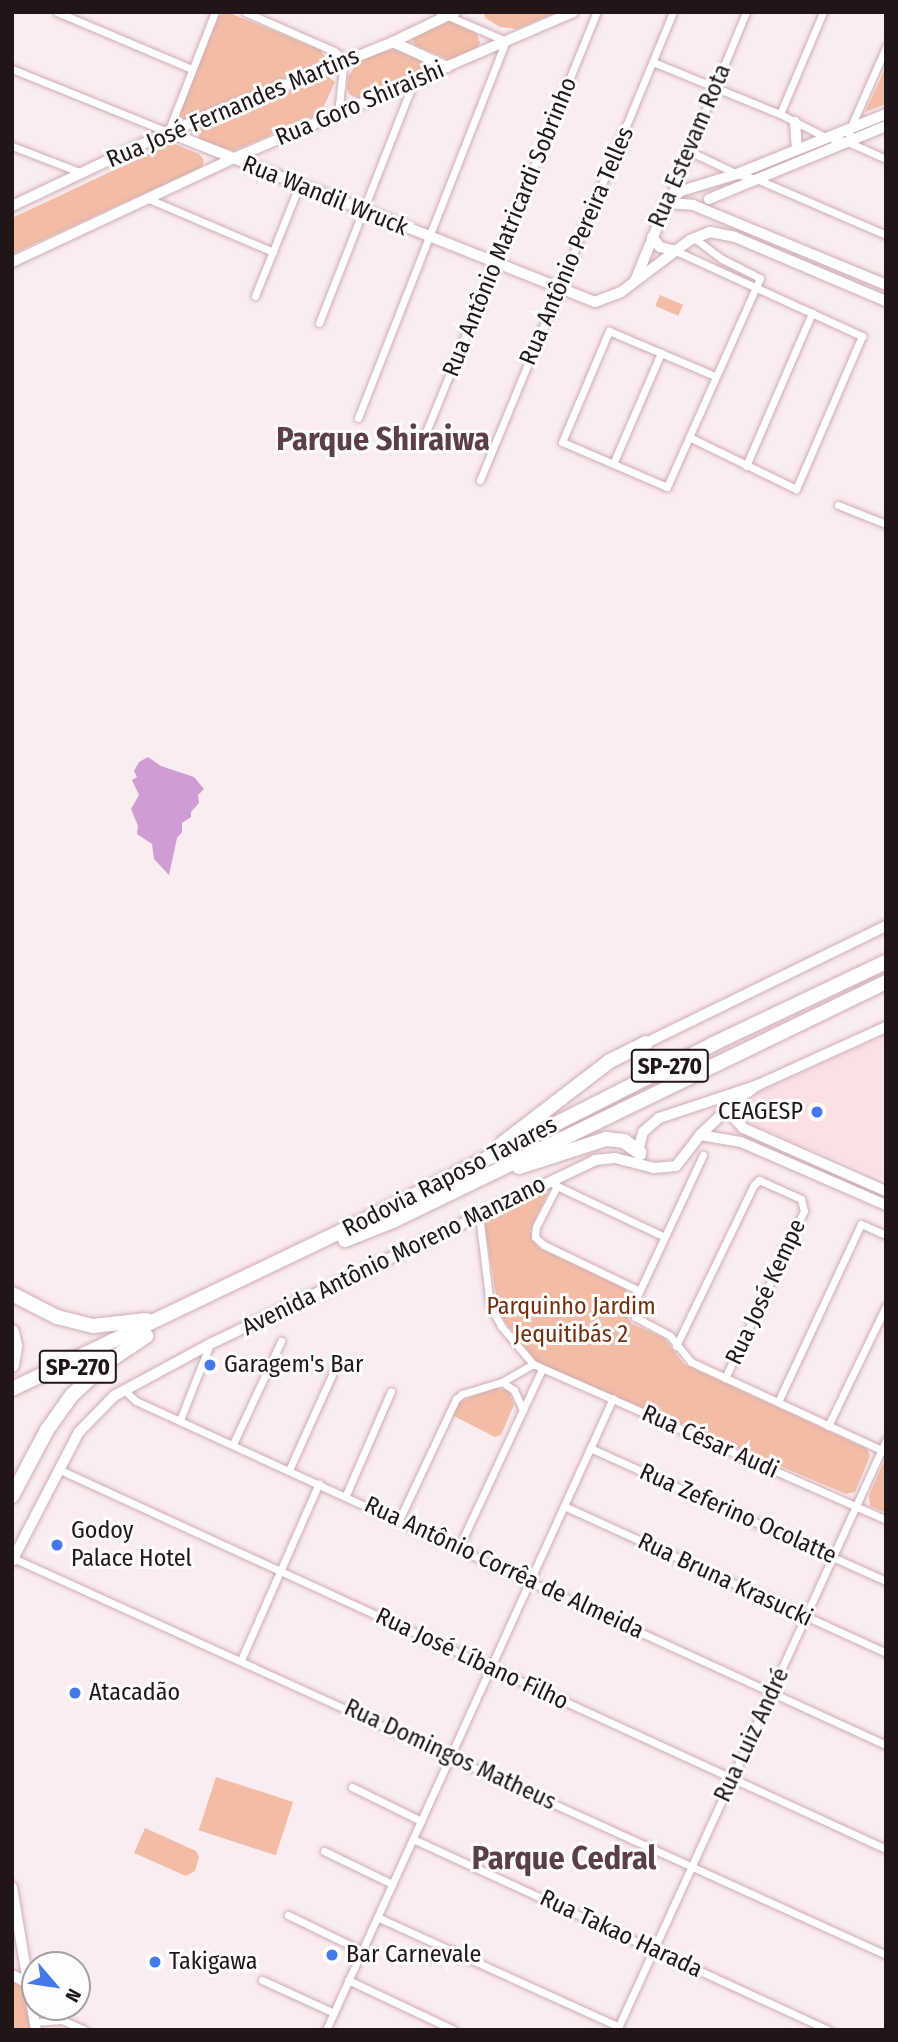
<!DOCTYPE html>
<html>
<head>
<meta charset="utf-8">
<style>
  body { margin:0 }
  #map { position:relative; width:898px; height:2042px; overflow:hidden; background:#faecef; font-family:"Fira Sans Condensed",sans-serif }
  div>[style] { position:absolute }
  .built>* { inset:0; background:#fbe0e5 }
  .green>* { inset:0; background:#f3bda5; transform-origin:0 0 }
  .water>* { inset:0; background:#d09cd5 }
  .roads { filter:drop-shadow(0 0 2px #cfadb4) drop-shadow(0 0 2px #cfadb4) }
  .street>* { height:7px; margin:-3.5px; padding:0 3.5px; transform-origin:3.5px; border-radius:3.5px; background:#fff }
  .secondary>* { height:10px; margin:-5px; padding:0 5px; transform-origin:5px; border-radius:5px; background:#fff }
  .highway>* { height:14px; margin:-7px; padding:0 7px; transform-origin:7px; border-radius:7px; background:#fff }
  .dots>* { width:19px; height:19px; translate:-50% -50%; box-sizing:border-box; border:4px solid #fdfdfd; border-radius:50% }
  span { translate:-50% -50%; white-space:nowrap; text-align:center; line-height:1.15; -webkit-text-stroke:6px #fdfdfd; paint-order:stroke }
  .shield-label span { padding:2px 5px; background:#fdfdfd; border:2px solid; border-radius:5px; -webkit-text-stroke-width:0 }
  .shield-label { font-size:23px; color:#211518; font-weight:700 }
  .street-label { font-size:24px; color:#211518 }
  .poi-label { font-size:24px; color:#211518 }
  .right { translate:-100% -50%; text-align:right }
  .left { translate:0 -50%; text-align:left }
  .park-label { font-size:24px; color:#72310e }
  .district-label { font-size:32px; color:#5c3f46; font-weight:700 }
  .frame { position:absolute; inset:0; border:14px solid #211518; pointer-events:none }
  .north { position:absolute; left:21px; top:1951px; width:70px; height:70px; box-sizing:border-box; background:#fdfdfd; border:2px solid #a5a0a1; border-radius:50%; rotate:119deg; font-size:19px; font-weight:700; line-height:28px; text-align:center; color:#211518 }
  .north::after { content:''; display:block; margin:auto; width:24px; height:32px; background:#4379ea; clip-path:polygon(50% 0,100% 100%,50% 72%,0 100%) }
</style>
</head>
<body>
<div id="map">
  <div class="built">
    <div style="clip-path:polygon(886px 1035px,886px 1180px,752px 1125px,748px 1107px,750px 1096px)"></div>
  </div>
  <div class="green">
    <div style="clip-path:polygon(227px 12px,321px 50px,325px 58px,321px 63px,182px 120px,179px 112px,218px 16px)"></div>
    <div style="clip-path:polygon(484px 12px,557px 12px,517px 29px,500px 27px,485px 18px)"></div>
    <div style="clip-path:polygon(449px 21px,477px 34px,480px 43px,476px 48px,450px 60px,415px 45px,412px 39px,417px 35px)"></div>
    <div style="clip-path:polygon(393px 49px,421px 60px,425px 67px,420px 74px,359px 98px,350px 95px,347px 89px,348px 77px,355px 66px,364px 59px)"></div>
    <div style="clip-path:polygon(886px 67px,886px 104px,865px 112px)"></div>
    <div style="clip-path:polygon(327px 76px,335px 82px,321px 113px,233px 151px,199px 139px,199px 126px)"></div>
    <div style="clip-path:polygon(172px 143px,199px 154px,204px 160px,202px 167px,12px 254px,12px 218px)"></div>
    <div style="left:660px;top:295px;width:25px;height:12px;rotate:23deg"></div>
    <div style="clip-path:polygon(542px 1190px,547px 1194px,530px 1231px,537px 1247px,626px 1289px,627px 1315px,631px 1323px,664px 1338px,684px 1364px,867px 1449px,870px 1456px,855px 1492px,846px 1494px,537px 1363px,499px 1314px,484px 1220px)"></div>
    <div style="clip-path:polygon(494px 1388px,509px 1391px,514px 1405px,501px 1435px,495px 1437px,450px 1414px,457px 1403px)"></div>
    <div style="clip-path:polygon(886px 1457px,886px 1513px,870px 1506px,869px 1495px)"></div>
    <div style="left:216px;top:1777px;width:81px;height:56px;rotate:18deg"></div>
    <div style="clip-path:polygon(145px 1828px,196px 1851px,199px 1857px,195px 1871px,186px 1876px,134px 1853px)"></div>
    <div style="clip-path:polygon(12px 1980px,25px 1985px,33px 2030px,14px 2030px)"></div>
  </div>
  <div class="water">
    <div style="clip-path:polygon(148px 757px,161px 766px,194px 777px,204px 789px,198px 795px,199px 803px,191px 812px,191px 817px,182px 823px,182px 832px,177px 838px,169px 875px,154px 859px,152px 844px,137px 834px,138px 826px,131px 809px,139px 795px,132px 780px,137px 777px,134px 771px,139px 762px)"></div>
  </div>
  <div class="roads">
    <div class="street">
      <div style="left:57px;top:12px;width:147px;rotate:22.9deg"></div>
      <div style="left:245px;top:12px;width:97px;rotate:23.7deg"></div>
      <div style="left:334px;top:51px;width:13px;rotate:39deg"></div>
      <div style="left:344px;top:59px;width:55px;rotate:96.2deg"></div>
      <div style="left:653px;top:62px;width:137px;rotate:22.3deg"></div>
      <div style="left:780px;top:114px;width:51px;rotate:27.1deg"></div>
      <div style="left:825px;top:137px;width:24px;rotate:12deg"></div>
      <div style="left:848px;top:142px;width:42px;rotate:24.1deg"></div>
      <div style="left:12px;top:69px;width:168px;rotate:22deg"></div>
      <div style="left:168px;top:132px;width:129px;rotate:-68.6deg"></div>
      <div style="left:780px;top:114px;width:111px;rotate:-67.1deg"></div>
      <div style="left:848px;top:142px;width:13px;rotate:-81deg"></div>
      <div style="left:850px;top:129px;width:90px;rotate:-66.3deg"></div>
      <div style="left:12px;top:146px;width:75px;rotate:21.1deg"></div>
      <div style="left:689px;top:151px;width:53px;rotate:25.6deg"></div>
      <div style="left:737px;top:174px;width:23px;rotate:15deg"></div>
      <div style="left:759px;top:180px;width:138px;rotate:23.4deg"></div>
      <div style="left:149px;top:199px;width:135px;rotate:23.1deg"></div>
      <div style="left:669px;top:199px;width:202px;rotate:-67.6deg"></div>
      <div style="left:694px;top:238px;width:35px;rotate:37deg"></div>
      <div style="left:722px;top:259px;width:42px;rotate:26.6deg"></div>
      <div style="left:760px;top:278px;width:229px;rotate:114deg"></div>
      <div style="left:667px;top:487px;width:114px;rotate:-156.8deg"></div>
      <div style="left:562px;top:442px;width:121px;rotate:-67.1deg"></div>
      <div style="left:609px;top:331px;width:115px;rotate:23deg"></div>
      <div style="left:676px;top:251px;width:205px;rotate:24.6deg"></div>
      <div style="left:862px;top:336px;width:167px;rotate:113.3deg"></div>
      <div style="left:796px;top:489px;width:119px;rotate:-154.1deg"></div>
      <div style="left:255px;top:296px;width:118px;rotate:-68.2deg"></div>
      <div style="left:319px;top:323px;width:260px;rotate:-68.6deg"></div>
      <div style="left:358px;top:418px;width:405px;rotate:-68.6deg"></div>
      <div style="left:506px;top:41px;width:73px;rotate:-156.6deg"></div>
      <div style="left:422px;top:442px;width:464px;rotate:-67.9deg"></div>
      <div style="left:613px;top:464px;width:121px;rotate:-66.6deg"></div>
      <div style="left:746px;top:466px;width:167px;rotate:-66.7deg"></div>
      <div style="left:480px;top:480px;width:506px;rotate:-67.59deg"></div>
      <div style="left:838px;top:505px;width:52px;rotate:21.6deg"></div>
      <div style="left:703px;top:1155px;width:159px;rotate:115deg"></div>
      <div style="left:636px;top:1299px;width:18px;rotate:93deg"></div>
      <div style="left:635px;top:1317px;width:40px;rotate:28deg"></div>
      <div style="left:670px;top:1336px;width:33px;rotate:51deg"></div>
      <div style="left:691px;top:1362px;width:215px;rotate:24.8deg"></div>
      <div style="left:549px;top:1181px;width:9px;rotate:32deg"></div>
      <div style="left:557px;top:1186px;width:46px;rotate:117.1deg"></div>
      <div style="left:536px;top:1227px;width:10px;rotate:96deg"></div>
      <div style="left:535px;top:1237px;width:12px;rotate:42deg"></div>
      <div style="left:544px;top:1245px;width:106px;rotate:25.6deg"></div>
      <div style="left:557px;top:1186px;width:119px;rotate:25.3deg"></div>
      <div style="left:479px;top:1215px;width:91px;rotate:83deg"></div>
      <div style="left:490px;top:1305px;width:24px;rotate:62deg"></div>
      <div style="left:501px;top:1326px;width:50px;rotate:49.9deg"></div>
      <div style="left:533px;top:1364px;width:386px;rotate:23.8deg"></div>
      <div style="left:676px;top:1346px;width:179px;rotate:-64.2deg"></div>
      <div style="left:754px;top:1185px;width:7px;rotate:-45deg"></div>
      <div style="left:759px;top:1180px;width:46px;rotate:24.3deg"></div>
      <div style="left:801px;top:1199px;width:12px;rotate:76deg"></div>
      <div style="left:804px;top:1211px;width:185px;rotate:115.3deg"></div>
      <div style="left:502px;top:1382px;width:14px;rotate:34deg"></div>
      <div style="left:514px;top:1390px;width:22px;rotate:66deg"></div>
      <div style="left:124px;top:1390px;width:16px;rotate:43deg"></div>
      <div style="left:136px;top:1401px;width:825px;rotate:24.64deg"></div>
      <div style="left:778px;top:1402px;width:196px;rotate:-65deg"></div>
      <div style="left:861px;top:1224px;width:27px;rotate:24deg"></div>
      <div style="left:180px;top:1420px;width:82px;rotate:-68.5deg"></div>
      <div style="left:828px;top:1426px;width:133px;rotate:-64.2deg"></div>
      <div style="left:233px;top:1444px;width:114px;rotate:-65deg"></div>
      <div style="left:590px;top:1448px;width:325px;rotate:24.2deg"></div>
      <div style="left:58px;top:1469px;width:911px;rotate:24.65deg"></div>
      <div style="left:289px;top:1470px;width:114px;rotate:-65.7deg"></div>
      <div style="left:346px;top:1495px;width:113px;rotate:-66.6deg"></div>
      <div style="left:564px;top:1506px;width:354px;rotate:24.5deg"></div>
      <div style="left:399px;top:1520px;width:134px;rotate:-64.8deg"></div>
      <div style="left:456px;top:1399px;width:8px;rotate:-40deg"></div>
      <div style="left:462px;top:1394px;width:42px;rotate:-16.7deg"></div>
      <div style="left:502px;top:1382px;width:36px;rotate:-30deg"></div>
      <div style="left:459px;top:1547px;width:196px;rotate:-65deg"></div>
      <div style="left:13px;top:1558px;width:959px;rotate:24.45deg"></div>
      <div style="left:241px;top:1660px;width:193px;rotate:-66.2deg"></div>
      <div style="left:352px;top:1787px;width:77px;rotate:26.2deg"></div>
      <div style="left:413px;top:1839px;width:458px;rotate:24.7deg"></div>
      <div style="left:324px;top:1851px;width:76px;rotate:25.9deg"></div>
      <div style="left:288px;top:1915px;width:82px;rotate:25.9deg"></div>
      <div style="left:377px;top:1917px;width:266px;rotate:24.4deg"></div>
      <div style="left:262px;top:1980px;width:79px;rotate:24.6deg"></div>
      <div style="left:348px;top:1980px;width:117px;rotate:25.3deg"></div>
      <div style="left:35px;top:2022px;width:27px;rotate:-4deg"></div>
      <div style="left:62px;top:2020px;width:24px;rotate:24deg"></div>
      <div style="left:326px;top:2030px;width:694px;rotate:-65.58deg"></div>
      <div style="left:617px;top:2030px;width:648px;rotate:-65.49deg"></div>
    </div>
    <div class="secondary">
      <div style="left:393px;top:42px;width:60px;rotate:24.8deg"></div>
      <div style="left:795px;top:122px;width:28px;rotate:86deg"></div>
      <div style="left:168px;top:132px;width:460px;rotate:21.7deg"></div>
      <div style="left:595px;top:302px;width:28px;rotate:-21deg"></div>
      <div style="left:621px;top:292px;width:86px;rotate:-37deg"></div>
      <div style="left:690px;top:240px;width:22px;rotate:-22deg"></div>
      <div style="left:710px;top:232px;width:25px;rotate:11deg"></div>
      <div style="left:735px;top:237px;width:164px;rotate:23deg"></div>
      <div style="left:709px;top:199px;width:191px;rotate:-22.4deg"></div>
      <div style="left:667px;top:203px;width:26px;rotate:4deg"></div>
      <div style="left:693px;top:205px;width:209px;rotate:22.5deg"></div>
      <div style="left:12px;top:206px;width:173px;rotate:-25.4deg"></div>
      <div style="left:168px;top:132px;width:242px;rotate:-21.8deg"></div>
      <div style="left:393px;top:42px;width:69px;rotate:-25.8deg"></div>
      <div style="left:652px;top:237px;width:13px;rotate:51deg"></div>
      <div style="left:660px;top:247px;width:16px;rotate:14deg"></div>
      <div style="left:12px;top:262px;width:243px;rotate:-25.1deg"></div>
      <div style="left:232px;top:159px;width:371px;rotate:-23.3deg"></div>
      <div style="left:635px;top:281px;width:84px;rotate:-67.7deg"></div>
      <div style="left:667px;top:203px;width:18px;rotate:-41deg"></div>
      <div style="left:681px;top:191px;width:59px;rotate:-16.9deg"></div>
      <div style="left:737px;top:174px;width:161px;rotate:-21.9deg"></div>
      <div style="left:646px;top:1043px;width:267px;rotate:-26deg"></div>
      <div style="left:737px;top:1100px;width:19px;rotate:96deg"></div>
      <div style="left:735px;top:1119px;width:12px;rotate:48deg"></div>
      <div style="left:743px;top:1128px;width:156px;rotate:23.8deg"></div>
      <div style="left:700px;top:1135px;width:42px;rotate:9.7deg"></div>
      <div style="left:741px;top:1142px;width:158px;rotate:23.5deg"></div>
      <div style="left:641px;top:1155px;width:8px;rotate:-104deg"></div>
      <div style="left:639px;top:1147px;width:16px;rotate:-75deg"></div>
      <div style="left:643px;top:1132px;width:21px;rotate:-41deg"></div>
      <div style="left:659px;top:1118px;width:104px;rotate:-18.4deg"></div>
      <div style="left:758px;top:1085px;width:141px;rotate:-24.4deg"></div>
      <div style="left:12px;top:1561px;width:145px;rotate:-62.6deg"></div>
      <div style="left:79px;top:1432px;width:50px;rotate:-45.8deg"></div>
      <div style="left:114px;top:1396px;width:109px;rotate:-28.4deg"></div>
      <div style="left:210px;top:1344px;width:427px;rotate:-25.5deg"></div>
      <div style="left:595px;top:1160px;width:20px;rotate:-6deg"></div>
      <div style="left:615px;top:1158px;width:40px;rotate:14.4deg"></div>
      <div style="left:654px;top:1168px;width:22px;rotate:-5deg"></div>
      <div style="left:676px;top:1166px;width:39px;rotate:-52deg"></div>
      <div style="left:700px;top:1135px;width:51px;rotate:-43.4deg"></div>
      <div style="left:737px;top:1100px;width:26px;rotate:-36deg"></div>
      <div style="left:12px;top:1887px;width:145px;rotate:80.5deg"></div>
      <div style="left:12px;top:1975px;width:18px;rotate:27deg"></div>
    </div>
    <div class="highway">
      <div style="left:503px;top:1143px;width:135px;rotate:-37.5deg"></div>
      <div style="left:610px;top:1061px;width:40px;rotate:-26.6deg"></div>
      <div style="left:519px;top:1167px;width:91px;rotate:-17.8deg"></div>
      <div style="left:606px;top:1139px;width:18px;rotate:6deg"></div>
      <div style="left:624px;top:1141px;width:19px;rotate:36deg"></div>
      <div style="left:345px;top:1240px;width:52px;rotate:-21.6deg"></div>
      <div style="left:393px;top:1221px;width:548px;rotate:-25.86deg"></div>
      <div style="left:12px;top:1294px;width:51px;rotate:27.1deg"></div>
      <div style="left:57px;top:1317px;width:37px;rotate:14deg"></div>
      <div style="left:93px;top:1326px;width:54px;rotate:-6.3deg"></div>
      <div style="left:12px;top:1332px;width:14px;rotate:78deg"></div>
      <div style="left:15px;top:1346px;width:19px;rotate:99deg"></div>
      <div style="left:12px;top:1389px;width:416px;rotate:-25.6deg"></div>
      <div style="left:387px;top:1209px;width:365px;rotate:-26.8deg"></div>
      <div style="left:713px;top:1044px;width:191px;rotate:-25.4deg"></div>
      <div style="left:12px;top:1496px;width:75px;rotate:-62.1deg"></div>
      <div style="left:47px;top:1430px;width:43px;rotate:-54.5deg"></div>
      <div style="left:72px;top:1395px;width:50px;rotate:-42.6deg"></div>
      <div style="left:109px;top:1361px;width:45px;rotate:-34deg"></div>
    </div>
  </div>
  <div class="dots">
    <div style="left:817px;top:1112px;background:#4379ea"></div>
    <div style="left:210px;top:1365px;background:#4379ea"></div>
    <div style="left:57px;top:1545px;background:#4379ea"></div>
    <div style="left:75px;top:1693px;background:#4379ea"></div>
    <div style="left:332px;top:1955px;background:#4379ea"></div>
    <div style="left:155px;top:1962px;background:#4379ea"></div>
  </div>
  <div class="shield-label">
    <span style="left:670px;top:1066px">SP-270</span>
    <span style="left:78px;top:1367px">SP-270</span>
  </div>
  <div class="street-label">
    <span style="left:360px;top:104px;rotate:-23deg">Rua Goro Shiraishi</span>
    <span style="left:233px;top:108px;rotate:-23deg">Rua José Fernandes Martins</span>
    <span style="left:690px;top:146px;rotate:-67deg">Rua Estevam Rota</span>
    <span style="left:325px;top:196px;rotate:22deg">Rua Wandil Wruck</span>
    <span style="left:510px;top:227px;rotate:-68deg">Rua Antônio Matricardi Sobrinho</span>
    <span style="left:577px;top:246px;rotate:-67deg">Rua Antônio Pereira Telles</span>
    <span style="left:450px;top:1177px;rotate:-27deg">Rodovia Raposo Tavares</span>
    <span style="left:394px;top:1256px;rotate:-26deg">Avenida Antônio Moreno Manzano</span>
    <span style="left:766px;top:1292px;rotate:-65deg">Rua José Kempe</span>
    <span style="left:710px;top:1442px;rotate:24deg">Rua César Audi</span>
    <span style="left:738px;top:1514px;rotate:24deg">Rua Zeferino Ocolatte</span>
    <span style="left:504px;top:1568px;rotate:25deg">Rua Antônio Corrêa de Almeida</span>
    <span style="left:725px;top:1580px;rotate:25deg">Rua Bruna Krasucki</span>
    <span style="left:472px;top:1659px;rotate:25deg">Rua José Líbano Filho</span>
    <span style="left:752px;top:1735px;rotate:-65deg">Rua Luiz André</span>
    <span style="left:450px;top:1755px;rotate:25deg">Rua Domingos Matheus</span>
    <span style="left:621px;top:1934px;rotate:25deg">Rua Takao Harada</span>
  </div>
  <div class="poi-label">
    <span class="right" style="left:803px;top:1112px">CEAGESP</span>
    <span class="left" style="left:224px;top:1365px">Garagem's Bar</span>
    <span class="left" style="left:71px;top:1545px">Godoy<br>Palace Hotel</span>
    <span class="left" style="left:89px;top:1693px">Atacadão</span>
    <span class="left" style="left:346px;top:1955px">Bar Carnevale</span>
    <span class="left" style="left:169px;top:1962px">Takigawa</span>
  </div>
  <div class="park-label">
    <span style="left:571px;top:1321px">Parquinho Jardim<br>Jequitibás 2</span>
  </div>
  <div class="district-label">
    <span style="left:383px;top:439px">Parque Shiraiwa</span>
    <span style="left:564px;top:1858px">Parque Cedral</span>
  </div>
  <div class="frame"></div>
  <div class="north">N</div>
</div>
</body>
</html>
